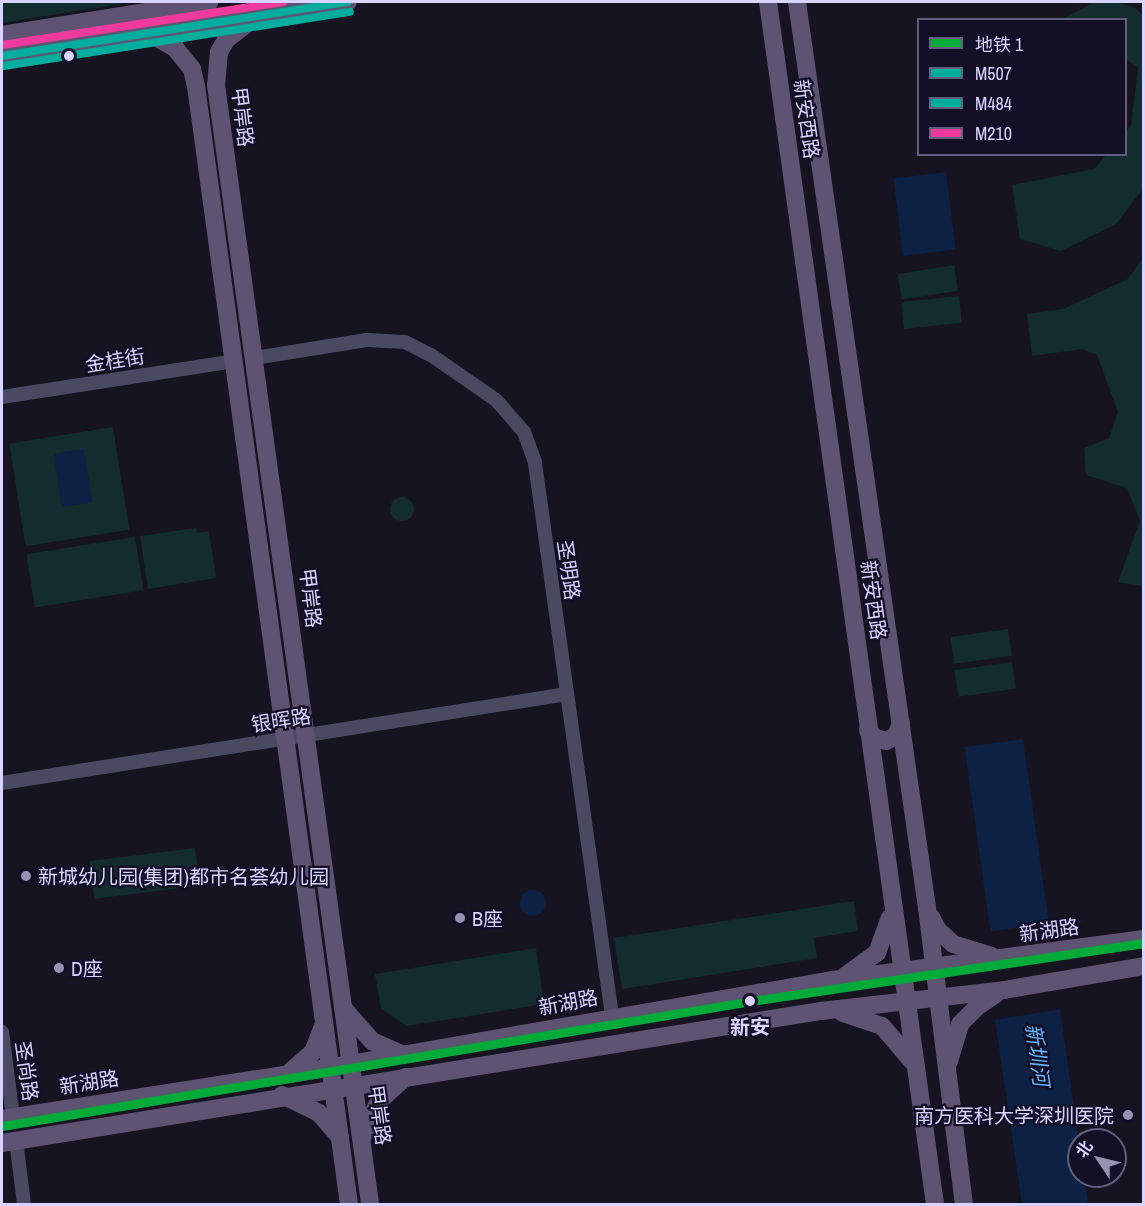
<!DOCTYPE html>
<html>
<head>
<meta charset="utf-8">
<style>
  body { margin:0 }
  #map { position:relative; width:1145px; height:1206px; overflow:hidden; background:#161421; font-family:"Archivo Narrow","Noto Sans SC",sans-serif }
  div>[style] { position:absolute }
  .green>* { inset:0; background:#132c2d; transform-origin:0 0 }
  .round { border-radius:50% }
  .water>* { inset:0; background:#0d2144; transform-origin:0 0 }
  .minor>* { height:14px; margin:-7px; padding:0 7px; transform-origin:7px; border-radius:7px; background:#4a4962 }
  .major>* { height:18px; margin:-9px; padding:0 9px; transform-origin:9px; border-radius:9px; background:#5e5373 }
  .bus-1>* { height:8px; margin:-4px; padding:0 4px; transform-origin:4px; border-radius:4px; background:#01ad9c }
  .bus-2>* { height:8px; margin:-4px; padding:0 4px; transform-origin:4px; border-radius:4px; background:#01ad9c }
  .bus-3>* { height:8px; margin:-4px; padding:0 4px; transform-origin:4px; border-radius:4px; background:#f13a9d }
  .metro-1>* { height:9px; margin:-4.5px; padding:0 4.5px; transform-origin:4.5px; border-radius:4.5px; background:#00ab39 }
  .dots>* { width:16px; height:16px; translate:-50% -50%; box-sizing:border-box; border:3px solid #130f26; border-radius:50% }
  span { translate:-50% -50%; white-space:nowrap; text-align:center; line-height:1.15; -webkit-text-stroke:4.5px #130f26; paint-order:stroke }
  .street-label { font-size:20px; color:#d9d4ff }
  .poi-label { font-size:20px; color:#d9d4ff }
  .left { translate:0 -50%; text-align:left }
  .right { translate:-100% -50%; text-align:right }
  .stop-label { font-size:20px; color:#d9d4ff; font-weight:700 }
  .water-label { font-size:21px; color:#62b6ff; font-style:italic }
  .frame { position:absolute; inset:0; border:3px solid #d9d4ff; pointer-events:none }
  .legend { position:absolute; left:917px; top:18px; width:210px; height:138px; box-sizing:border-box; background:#130f26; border:2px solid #625e7d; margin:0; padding:8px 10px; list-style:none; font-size:18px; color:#d9d4ff }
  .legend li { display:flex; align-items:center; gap:12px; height:30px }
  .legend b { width:30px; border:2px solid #625e7d }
  .north { position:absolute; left:1067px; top:1128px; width:60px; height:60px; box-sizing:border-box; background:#130f26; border:2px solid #625e7d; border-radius:50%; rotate:305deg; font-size:16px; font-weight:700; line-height:24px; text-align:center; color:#d9d4ff }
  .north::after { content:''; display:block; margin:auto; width:21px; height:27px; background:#9591b1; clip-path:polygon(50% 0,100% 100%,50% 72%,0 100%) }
</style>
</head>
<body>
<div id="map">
  <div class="green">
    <div style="clip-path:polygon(2px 2px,133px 2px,2px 23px)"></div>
    <div style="clip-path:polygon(1094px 2px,1116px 2px,1136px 8px,1143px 16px,1143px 189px,1116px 224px,1061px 251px,1020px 239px,1012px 185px,1094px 169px,1106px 155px,1126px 154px,1126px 131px,1131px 125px,1138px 68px,1126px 59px,1126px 20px,1063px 19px)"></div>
    <div style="clip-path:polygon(1143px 258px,1143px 586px,1118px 582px,1140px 521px,1127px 488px,1086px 475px,1084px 448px,1109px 438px,1118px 412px,1097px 355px,1082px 349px,1032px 356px,1027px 314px,1063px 309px,1128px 279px)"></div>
    <div style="left:954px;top:265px;width:26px;height:57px;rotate:81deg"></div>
    <div style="left:959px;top:296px;width:27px;height:58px;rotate:84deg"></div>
    <div style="left:113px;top:427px;width:104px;height:105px;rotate:81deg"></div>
    <div class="round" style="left:390px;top:497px;width:24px;height:24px"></div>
    <div style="clip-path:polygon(196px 528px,197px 533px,209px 531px,216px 578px,148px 589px,140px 536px)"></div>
    <div style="left:135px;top:537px;width:54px;height:110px;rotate:81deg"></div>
    <div style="left:1008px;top:629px;width:27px;height:58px;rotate:82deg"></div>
    <div style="left:1012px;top:662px;width:27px;height:58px;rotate:82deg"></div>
    <div style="left:195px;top:848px;width:38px;height:106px;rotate:83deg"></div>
    <div style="clip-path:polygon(854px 901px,858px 931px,814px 938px,817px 958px,622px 989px,614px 938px)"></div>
    <div style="clip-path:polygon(536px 948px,544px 1004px,407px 1026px,381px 1009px,375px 974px)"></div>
  </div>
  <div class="water">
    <div style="left:946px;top:172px;width:78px;height:53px;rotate:83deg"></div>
    <div style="left:84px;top:449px;width:54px;height:31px;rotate:81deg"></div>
    <div style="left:1023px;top:739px;width:186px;height:59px;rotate:82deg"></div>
    <div class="round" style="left:520px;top:890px;width:26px;height:26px"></div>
    <div style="clip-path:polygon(1060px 1009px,1079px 1142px,1079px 1176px,1084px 1176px,1088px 1204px,1022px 1204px,995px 1020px)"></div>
  </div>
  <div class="minor">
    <div style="left:254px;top:358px;width:114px;rotate:-9.1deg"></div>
    <div style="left:367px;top:340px;width:38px;rotate:3deg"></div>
    <div style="left:405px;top:342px;width:29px;rotate:27deg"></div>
    <div style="left:431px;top:355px;width:79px;rotate:34.7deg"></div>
    <div style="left:496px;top:400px;width:43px;rotate:48.8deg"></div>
    <div style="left:524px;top:432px;width:33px;rotate:70deg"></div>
    <div style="left:535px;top:463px;width:558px;rotate:82.07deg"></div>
    <div style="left:2px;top:397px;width:235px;rotate:-8.8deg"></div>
    <div style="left:2px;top:783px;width:572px;rotate:-8.95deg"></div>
    <div style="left:2px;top:1032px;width:86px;rotate:82.6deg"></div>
    <div style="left:16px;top:1140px;width:64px;rotate:82.9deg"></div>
  </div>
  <div class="major">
    <div style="left:768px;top:2px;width:1214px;rotate:82.09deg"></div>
    <div style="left:797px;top:2px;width:915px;rotate:81.83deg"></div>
    <div style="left:927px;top:908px;width:298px;rotate:82.9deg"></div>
    <div style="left:258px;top:15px;width:41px;rotate:142deg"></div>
    <div style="left:226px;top:40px;width:14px;rotate:120deg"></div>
    <div style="left:219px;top:52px;width:33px;rotate:95deg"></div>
    <div style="left:216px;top:85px;width:1130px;rotate:82.16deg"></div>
    <div style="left:134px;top:34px;width:23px;rotate:10deg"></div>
    <div style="left:157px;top:38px;width:21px;rotate:29deg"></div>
    <div style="left:175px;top:48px;width:27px;rotate:51deg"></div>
    <div style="left:192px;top:69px;width:17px;rotate:77deg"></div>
    <div style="left:196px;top:86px;width:1128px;rotate:82.21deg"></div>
    <div style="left:2px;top:35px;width:210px;rotate:-9.1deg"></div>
    <div style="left:2px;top:56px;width:350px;rotate:-8.9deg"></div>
    <div style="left:868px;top:730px;width:11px;rotate:49deg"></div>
    <div style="left:875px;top:738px;width:11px;rotate:15deg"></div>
    <div style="left:886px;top:741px;width:11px;rotate:-27deg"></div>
    <div style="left:896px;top:736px;width:14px;rotate:-69deg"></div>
    <div style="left:931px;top:917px;width:13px;rotate:63deg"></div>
    <div style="left:937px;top:929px;width:22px;rotate:43deg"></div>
    <div style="left:953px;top:944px;width:41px;rotate:17.1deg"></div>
    <div style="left:845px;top:976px;width:39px;rotate:-36deg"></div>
    <div style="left:877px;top:953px;width:37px;rotate:-70deg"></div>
    <div style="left:343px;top:1008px;width:44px;rotate:48.7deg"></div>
    <div style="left:372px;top:1041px;width:34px;rotate:24deg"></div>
    <div style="left:843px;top:1013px;width:41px;rotate:18.4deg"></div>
    <div style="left:882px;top:1026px;width:45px;rotate:49.5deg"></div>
    <div style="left:949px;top:1061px;width:39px;rotate:-73deg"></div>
    <div style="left:960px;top:1024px;width:25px;rotate:-45deg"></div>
    <div style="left:978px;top:1006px;width:22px;rotate:-34deg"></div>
    <div style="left:290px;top:1072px;width:30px;rotate:-41deg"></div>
    <div style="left:313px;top:1052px;width:28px;rotate:-69deg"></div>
    <div style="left:282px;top:1095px;width:41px;rotate:25.9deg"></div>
    <div style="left:319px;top:1113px;width:32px;rotate:49deg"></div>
    <div style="left:2px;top:1119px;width:323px;rotate:-8.9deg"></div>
    <div style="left:321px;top:1069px;width:520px;rotate:-9.86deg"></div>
    <div style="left:833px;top:980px;width:314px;rotate:-7.5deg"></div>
    <div style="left:362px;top:1138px;width:41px;rotate:-65.3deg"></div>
    <div style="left:379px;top:1101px;width:36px;rotate:-42deg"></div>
    <div style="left:2px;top:1143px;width:830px;rotate:-9.16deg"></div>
    <div style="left:821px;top:1011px;width:184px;rotate:-6.5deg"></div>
    <div style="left:1004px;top:990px;width:142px;rotate:-9.7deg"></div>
  </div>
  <div class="bus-1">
    <div style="left:2px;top:56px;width:350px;rotate:-8.9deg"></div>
  </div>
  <div class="bus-2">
    <div style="left:4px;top:66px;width:350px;rotate:-8.9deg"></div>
  </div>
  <div class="bus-3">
    <div style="left:2px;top:45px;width:284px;rotate:-8.7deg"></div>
  </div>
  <div class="metro-1">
    <div style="left:2px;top:1126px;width:759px;rotate:-9.47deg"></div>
    <div style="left:751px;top:1001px;width:397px;rotate:-8.4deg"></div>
  </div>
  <div class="dots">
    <div style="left:69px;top:56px;background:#d9d4ff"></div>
    <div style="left:26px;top:876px;background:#9591b1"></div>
    <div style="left:460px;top:918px;background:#9591b1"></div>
    <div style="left:59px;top:968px;background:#9591b1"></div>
    <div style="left:750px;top:1001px;background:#d9d4ff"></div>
    <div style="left:1128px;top:1115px;background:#9591b1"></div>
  </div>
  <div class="street-label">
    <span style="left:243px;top:117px;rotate:83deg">甲岸路</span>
    <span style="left:807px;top:119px;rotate:82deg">新安西路</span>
    <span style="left:115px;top:360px;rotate:-9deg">金桂街</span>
    <span style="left:569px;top:570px;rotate:82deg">圣明路</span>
    <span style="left:311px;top:598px;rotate:83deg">甲岸路</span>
    <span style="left:874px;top:600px;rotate:82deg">新安西路</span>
    <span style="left:281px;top:720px;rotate:-9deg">银晖路</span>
    <span style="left:1049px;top:930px;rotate:-8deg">新湖路</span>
    <span style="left:568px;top:1002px;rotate:-11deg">新湖路</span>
    <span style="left:27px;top:1071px;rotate:82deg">圣尚路</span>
    <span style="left:89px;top:1082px;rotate:-9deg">新湖路</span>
    <span style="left:380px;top:1115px;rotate:82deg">甲岸路</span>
  </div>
  <div class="poi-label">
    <span class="left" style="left:38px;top:876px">新城幼儿园(集团)都市名荟幼儿园</span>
    <span class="left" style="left:472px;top:918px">B座</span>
    <span class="left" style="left:71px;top:968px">D座</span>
    <span class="right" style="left:1114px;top:1115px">南方医科大学深圳医院</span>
  </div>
  <div class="stop-label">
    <span style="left:750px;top:1026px">新安</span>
  </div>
  <div class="water-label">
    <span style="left:1037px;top:1055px;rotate:82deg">新圳河</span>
  </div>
  <div class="frame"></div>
  <ul class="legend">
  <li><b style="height:8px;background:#00ab39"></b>地铁 1</li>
  <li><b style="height:8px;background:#01ad9c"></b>M507</li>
  <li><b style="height:8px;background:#01ad9c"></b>M484</li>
  <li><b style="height:8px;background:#f13a9d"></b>M210</li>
  </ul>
  <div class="north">北</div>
</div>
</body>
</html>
